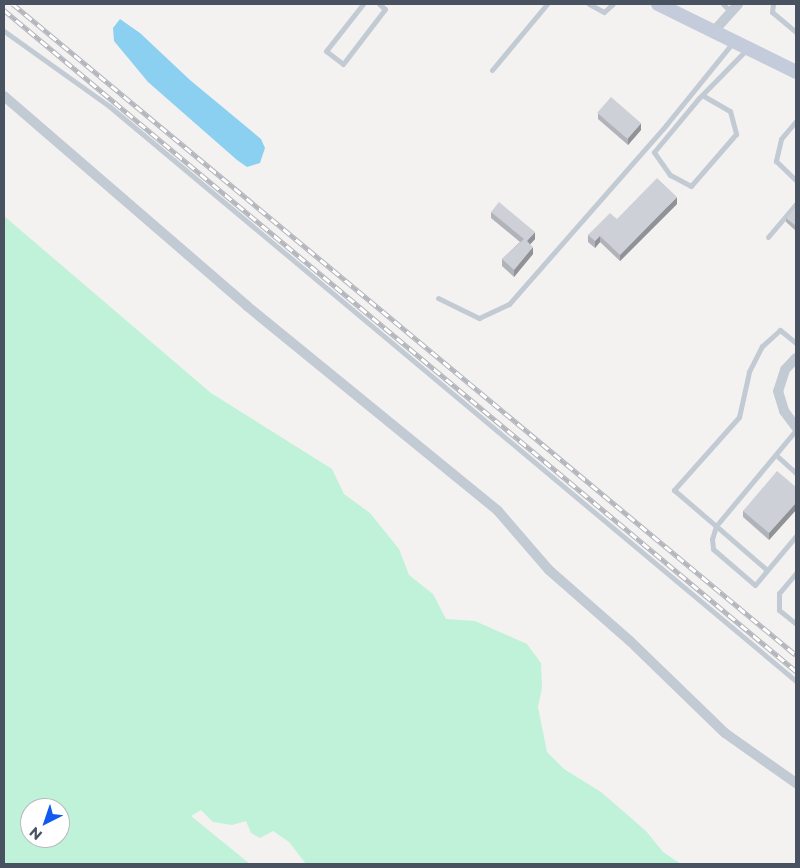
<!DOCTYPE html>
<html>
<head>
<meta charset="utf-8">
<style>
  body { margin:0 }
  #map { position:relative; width:800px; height:868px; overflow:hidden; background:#f4f2f1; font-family:Montserrat,sans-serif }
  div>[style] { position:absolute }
  .green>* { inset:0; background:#bff2d9 }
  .water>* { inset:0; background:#8bd0f0 }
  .lane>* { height:5px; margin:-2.5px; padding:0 2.5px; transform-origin:2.5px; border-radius:2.5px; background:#c2cad3 }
  .street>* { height:10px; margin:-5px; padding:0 5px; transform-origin:5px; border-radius:5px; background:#c2cad3 }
  .secondary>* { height:14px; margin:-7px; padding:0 7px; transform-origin:7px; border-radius:7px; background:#c4ccdb }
  .rail>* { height:4.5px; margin-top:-2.25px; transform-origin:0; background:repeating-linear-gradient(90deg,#fff 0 8px,#b3b6bc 0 16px); box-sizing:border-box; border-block:1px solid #b3b6bc }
  .wall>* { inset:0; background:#b0b3b9 }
  .shaded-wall>* { inset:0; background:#909296 }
  .building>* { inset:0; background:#cdd0d7; transform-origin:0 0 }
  span { translate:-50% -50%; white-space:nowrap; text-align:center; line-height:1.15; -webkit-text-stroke:4.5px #fff; paint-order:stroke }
  .frame { position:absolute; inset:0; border:5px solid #485260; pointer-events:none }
  .north { position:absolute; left:20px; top:798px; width:50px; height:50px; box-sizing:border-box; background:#fff; border:1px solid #b6babf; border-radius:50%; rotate:221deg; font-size:14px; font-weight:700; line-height:20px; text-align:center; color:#485260 }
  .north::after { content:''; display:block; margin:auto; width:18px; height:22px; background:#1259ee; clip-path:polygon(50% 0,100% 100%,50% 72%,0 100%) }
</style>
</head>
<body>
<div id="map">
  <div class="green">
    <div style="clip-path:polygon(evenodd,4px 216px,211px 393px,332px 469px,344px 494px,370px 513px,399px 549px,409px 575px,433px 594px,446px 619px,475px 621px,527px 644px,541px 663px,542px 688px,538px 707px,547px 752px,564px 769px,601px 792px,646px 831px,663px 852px,681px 864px,306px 864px,289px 842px,273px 831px,260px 838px,251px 833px,246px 821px,232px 825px,213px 822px,201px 810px,191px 816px,250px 864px,4px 864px,4px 216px,30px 808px,60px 808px,60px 838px,30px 838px,30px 808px)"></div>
  </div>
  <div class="water">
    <div style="clip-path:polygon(120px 19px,140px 33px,190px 80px,261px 139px,265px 148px,260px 163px,247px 167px,237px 160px,148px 82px,114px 41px,113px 28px)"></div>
  </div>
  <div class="lane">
    <div style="left:363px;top:4px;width:60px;rotate:128.2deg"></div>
    <div style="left:326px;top:51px;width:21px;rotate:37deg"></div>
    <div style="left:343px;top:64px;width:69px;rotate:-52.6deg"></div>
    <div style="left:385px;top:9px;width:8px;rotate:-140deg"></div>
    <div style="left:589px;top:4px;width:17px;rotate:28deg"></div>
    <div style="left:604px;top:12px;width:12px;rotate:-42deg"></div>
    <div style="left:723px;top:4px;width:11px;rotate:45deg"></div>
    <div style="left:773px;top:4px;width:8px;rotate:97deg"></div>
    <div style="left:772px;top:12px;width:31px;rotate:40deg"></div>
    <div style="left:4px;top:31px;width:129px;rotate:35.5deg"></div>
    <div style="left:109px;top:106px;width:896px;rotate:39.93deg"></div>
    <div style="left:492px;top:70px;width:86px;rotate:-50.2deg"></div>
    <div style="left:702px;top:95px;width:32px;rotate:30deg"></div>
    <div style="left:730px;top:111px;width:24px;rotate:75deg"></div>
    <div style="left:736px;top:134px;width:69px;rotate:130.9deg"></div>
    <div style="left:691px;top:186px;width:24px;rotate:-152deg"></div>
    <div style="left:670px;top:175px;width:28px;rotate:-125deg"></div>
    <div style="left:654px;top:152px;width:70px;rotate:-50.2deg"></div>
    <div style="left:699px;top:98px;width:67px;rotate:-45.6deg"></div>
    <div style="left:796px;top:121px;width:23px;rotate:130deg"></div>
    <div style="left:781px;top:139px;width:23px;rotate:103deg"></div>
    <div style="left:776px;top:161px;width:28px;rotate:44deg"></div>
    <div style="left:768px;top:237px;width:43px;rotate:-49.7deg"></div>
    <div style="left:438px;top:298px;width:46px;rotate:26deg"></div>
    <div style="left:479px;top:318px;width:33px;rotate:-25deg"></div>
    <div style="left:509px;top:304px;width:238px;rotate:-48.7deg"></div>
    <div style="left:666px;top:125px;width:108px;rotate:-51deg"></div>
    <div style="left:796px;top:343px;width:21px;rotate:-141deg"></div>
    <div style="left:780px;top:330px;width:24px;rotate:138deg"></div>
    <div style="left:762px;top:346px;width:29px;rotate:117deg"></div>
    <div style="left:749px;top:372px;width:46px;rotate:102.5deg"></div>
    <div style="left:739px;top:417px;width:98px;rotate:131.7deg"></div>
    <div style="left:674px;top:490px;width:55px;rotate:40.6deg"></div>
    <div style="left:716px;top:526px;width:125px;rotate:-50.2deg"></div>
    <div style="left:776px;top:455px;width:27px;rotate:42deg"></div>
    <div style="left:767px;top:570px;width:67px;rotate:-139.2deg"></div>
    <div style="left:716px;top:526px;width:14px;rotate:107deg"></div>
    <div style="left:712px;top:539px;width:10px;rotate:84deg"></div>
    <div style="left:713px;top:549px;width:55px;rotate:40.6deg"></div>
    <div style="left:755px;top:585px;width:64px;rotate:-50.1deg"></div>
    <div style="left:796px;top:573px;width:26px;rotate:130deg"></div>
    <div style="left:779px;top:593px;width:17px;rotate:90deg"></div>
    <div style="left:779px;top:610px;width:22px;rotate:39deg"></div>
  </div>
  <div class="street">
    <div style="left:714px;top:31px;width:36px;rotate:-48deg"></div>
    <div style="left:4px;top:96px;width:321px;rotate:40.8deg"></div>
    <div style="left:247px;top:306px;width:324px;rotate:39.2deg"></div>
    <div style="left:498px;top:511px;width:78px;rotate:49.2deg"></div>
    <div style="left:549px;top:570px;width:108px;rotate:41.2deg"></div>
    <div style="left:630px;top:641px;width:132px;rotate:44.1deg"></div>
    <div style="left:725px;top:733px;width:87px;rotate:35.2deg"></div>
    <div style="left:796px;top:358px;width:16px;rotate:133deg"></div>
    <div style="left:785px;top:370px;width:22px;rotate:108deg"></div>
    <div style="left:778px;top:391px;width:21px;rotate:73deg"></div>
    <div style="left:784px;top:411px;width:20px;rotate:53deg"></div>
  </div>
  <div class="secondary">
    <div style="left:658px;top:4px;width:154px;rotate:26.2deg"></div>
  </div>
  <div class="rail">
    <div style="left:13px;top:4px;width:1018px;rotate:39.74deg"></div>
    <div style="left:4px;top:10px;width:1032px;rotate:39.85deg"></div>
  </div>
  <div class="wall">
    <div style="clip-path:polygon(598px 113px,641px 130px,628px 145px,598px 119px)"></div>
    <div style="clip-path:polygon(677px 204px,620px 261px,600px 242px,595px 248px,588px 242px,588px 235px,617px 219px)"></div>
    <div style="clip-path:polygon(796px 206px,796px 231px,786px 222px,786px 218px)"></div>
    <div style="clip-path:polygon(491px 212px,535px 239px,530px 244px,533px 254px,514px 277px,502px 266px,502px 259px,520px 242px,491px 218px)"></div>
    <div style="clip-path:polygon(796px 487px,796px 510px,769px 540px,743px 517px,743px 511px)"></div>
  </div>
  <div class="shaded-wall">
    <div style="clip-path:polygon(641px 123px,641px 130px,628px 145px,628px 138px)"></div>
    <div style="clip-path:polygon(677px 197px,677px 204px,620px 261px,620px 255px)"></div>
    <div style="clip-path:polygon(535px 232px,535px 239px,527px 248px,527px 241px)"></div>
    <div style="clip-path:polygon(600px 236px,600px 242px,595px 248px,595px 241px)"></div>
    <div style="clip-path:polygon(533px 247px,533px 254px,514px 277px,514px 270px)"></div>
    <div style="clip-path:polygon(796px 503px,796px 510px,769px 540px,769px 533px)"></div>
  </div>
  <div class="building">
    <div style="left:611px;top:97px;width:40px;height:21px;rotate:41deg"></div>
    <div style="clip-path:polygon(657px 178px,677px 197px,620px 255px,600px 236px,595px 241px,588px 235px,610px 213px,617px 219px)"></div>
    <div style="clip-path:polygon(499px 202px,535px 232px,527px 241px,533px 247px,514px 270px,502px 259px,524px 239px,491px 212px)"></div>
    <div style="clip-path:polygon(796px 206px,796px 226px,786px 218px)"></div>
    <div style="clip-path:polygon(777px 471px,796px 487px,796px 503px,769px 533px,743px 511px)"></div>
  </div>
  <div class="frame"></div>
  <div class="north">N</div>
</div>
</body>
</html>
